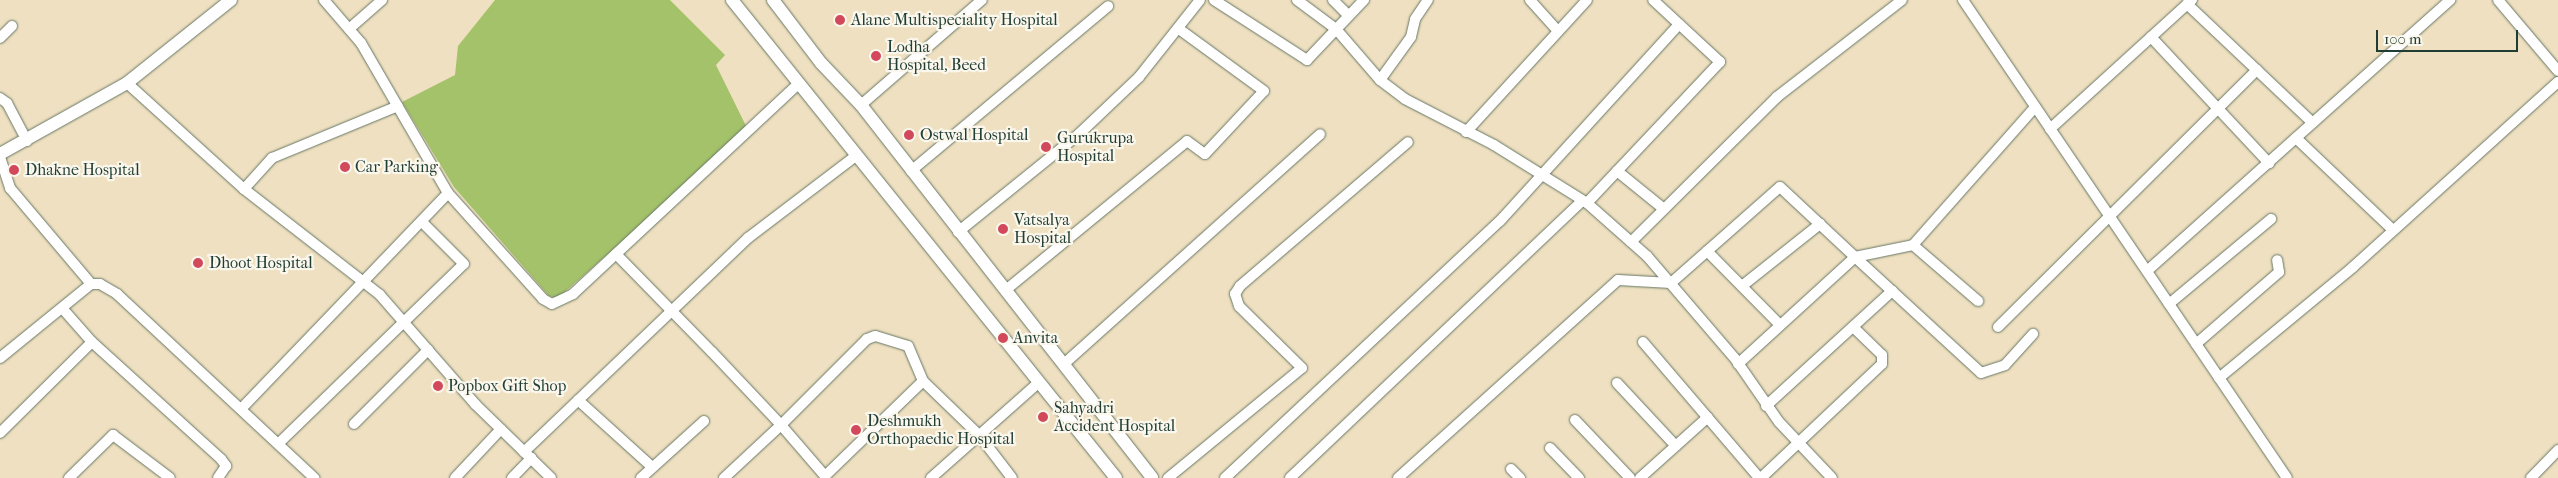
<!DOCTYPE html>
<html>
<head>
<meta charset="utf-8">
<style>
  body { margin:0 }
  #map { position:relative; width:2558px; height:478px; overflow:hidden; background:#eee0c0; font-family:"IM FELL French Canon",serif }
  div>[style] { position:absolute }
  .green>* { inset:0; background:#a4c26a }
  .roads { filter:drop-shadow(0 0 1px #677665) drop-shadow(0 0 1px #677665) }
  .minor>* { height:10px; margin:-5px; padding:0 5px; transform-origin:5px; border-radius:5px; background:#fff }
  .major>* { height:12px; margin:-6px; padding:0 6px; transform-origin:6px; border-radius:6px; background:#fff }
  .dots>* { width:14px; height:14px; translate:-50% -50%; box-sizing:border-box; border:2px solid #fbf7ec; border-radius:50% }
  span { translate:-50% -50%; white-space:nowrap; text-align:center; line-height:1.15; -webkit-text-stroke:4.5px #fbf7ec; paint-order:stroke }
  .poi-label { font-size:16px; color:#1f3d34 }
  .left { translate:0 -50%; text-align:left }
  .scale { position:absolute; left:2376px; top:30px; width:142px; height:22px; box-sizing:border-box; border:2px solid #1f3d34; border-top:0; padding-left:6px; font-size:15px; line-height:18px; white-space:nowrap; color:#1f3d34; -webkit-text-stroke:4px #fbf7ec; paint-order:stroke }
</style>
</head>
<body>
<div id="map">
  <div class="green">
    <div style="clip-path:polygon(495px 0,670px 0,725px 55px,716px 65px,748px 130px,558px 298px,549px 296px,454px 187px,402px 102px,455px 75px,458px 46px)"></div>
  </div>
  <div class="roads">
    <div class="minor">
      <div style="left:324px;top:0;width:57px;rotate:49.3deg"></div>
      <div style="left:361px;top:43px;width:173px;rotate:59.9deg"></div>
      <div style="left:448px;top:193px;width:142px;rotate:48.1deg"></div>
      <div style="left:543px;top:299px;width:10px;rotate:29deg"></div>
      <div style="left:552px;top:304px;width:23px;rotate:-25deg"></div>
      <div style="left:573px;top:294px;width:309px;rotate:-43deg"></div>
      <div style="left:1214px;top:0;width:111px;rotate:32.8deg"></div>
      <div style="left:1307px;top:60px;width:83px;rotate:-46.5deg"></div>
      <div style="left:1297px;top:0;width:49px;rotate:36.6deg"></div>
      <div style="left:1336px;top:29px;width:67px;rotate:49.2deg"></div>
      <div style="left:1380px;top:80px;width:31px;rotate:37deg"></div>
      <div style="left:1405px;top:99px;width:100px;rotate:27.3deg"></div>
      <div style="left:1494px;top:145px;width:110px;rotate:31.9deg"></div>
      <div style="left:1587px;top:203px;width:80px;rotate:41.5deg"></div>
      <div style="left:1647px;top:256px;width:137px;rotate:49.4deg"></div>
      <div style="left:1736px;top:360px;width:75px;rotate:55.3deg"></div>
      <div style="left:1779px;top:422px;width:77px;rotate:46.6deg"></div>
      <div style="left:1333px;top:0;width:21px;rotate:45deg"></div>
      <div style="left:1530px;top:0;width:40px;rotate:48deg"></div>
      <div style="left:1963px;top:0;width:577px;rotate:55.87deg"></div>
      <div style="left:2498px;top:0;width:93px;rotate:49.8deg"></div>
      <div style="left:2187px;top:4px;width:173px;rotate:43.4deg"></div>
      <div style="left:349px;top:29px;width:44px;rotate:-41.3deg"></div>
      <div style="left:2151px;top:37px;width:173px;rotate:46.9deg"></div>
      <div style="left:0;top:38px;width:17px;rotate:-45deg"></div>
      <div style="left:1380px;top:80px;width:53px;rotate:-54.2deg"></div>
      <div style="left:1411px;top:37px;width:18px;rotate:-77deg"></div>
      <div style="left:1415px;top:19px;width:23px;rotate:-56deg"></div>
      <div style="left:127px;top:83px;width:158px;rotate:42.2deg"></div>
      <div style="left:244px;top:189px;width:172px;rotate:37.9deg"></div>
      <div style="left:380px;top:295px;width:145px;rotate:48.9deg"></div>
      <div style="left:475px;top:404px;width:106px;rotate:44.2deg"></div>
      <div style="left:0;top:98px;width:9px;rotate:36deg"></div>
      <div style="left:7px;top:103px;width:43px;rotate:62.2deg"></div>
      <div style="left:861px;top:105px;width:160px;rotate:-41deg"></div>
      <div style="left:2050px;top:129px;width:192px;rotate:-42.3deg"></div>
      <div style="left:1466px;top:132px;width:179px;rotate:-47.5deg"></div>
      <div style="left:2296px;top:138px;width:132px;rotate:43.5deg"></div>
      <div style="left:0;top:157px;width:33px;rotate:72deg"></div>
      <div style="left:10px;top:188px;width:126px;rotate:49.8deg"></div>
      <div style="left:911px;top:171px;width:257px;rotate:-39.9deg"></div>
      <div style="left:1617px;top:171px;width:60px;rotate:39deg"></div>
      <div style="left:244px;top:189px;width:42px;rotate:-47.9deg"></div>
      <div style="left:272px;top:158px;width:136px;rotate:-22.4deg"></div>
      <div style="left:1587px;top:203px;width:194px;rotate:-46.7deg"></div>
      <div style="left:1720px;top:62px;width:91px;rotate:-137.2deg"></div>
      <div style="left:958px;top:232px;width:156px;rotate:-39deg"></div>
      <div style="left:1079px;top:134px;width:83px;rotate:-43.5deg"></div>
      <div style="left:1139px;top:77px;width:98px;rotate:-51.6deg"></div>
      <div style="left:1631px;top:242px;width:206px;rotate:-44.8deg"></div>
      <div style="left:1777px;top:97px;width:158px;rotate:-37.8deg"></div>
      <div style="left:1913px;top:245px;width:86px;rotate:40.7deg"></div>
      <div style="left:1707px;top:251px;width:104px;rotate:45.4deg"></div>
      <div style="left:616px;top:254px;width:137px;rotate:45.6deg"></div>
      <div style="left:712px;top:352px;width:100px;rotate:46.6deg"></div>
      <div style="left:781px;top:425px;width:67px;rotate:49.2deg"></div>
      <div style="left:825px;top:476px;width:136px;rotate:-44.1deg"></div>
      <div style="left:923px;top:381px;width:38px;rotate:-113deg"></div>
      <div style="left:908px;top:346px;width:34px;rotate:-163deg"></div>
      <div style="left:875px;top:336px;width:9px;rotate:159deg"></div>
      <div style="left:867px;top:339px;width:122px;rotate:135deg"></div>
      <div style="left:781px;top:425px;width:78px;rotate:137.1deg"></div>
      <div style="left:2147px;top:271px;width:407px;rotate:-41.8deg"></div>
      <div style="left:1742px;top:286px;width:100px;rotate:-38.5deg"></div>
      <div style="left:1007px;top:289px;width:233px;rotate:-39.4deg"></div>
      <div style="left:1187px;top:141px;width:22px;rotate:36deg"></div>
      <div style="left:1205px;top:154px;width:86px;rotate:-46.9deg"></div>
      <div style="left:1264px;top:91px;width:105px;rotate:-143.9deg"></div>
      <div style="left:2169px;top:304px;width:133px;rotate:-39.8deg"></div>
      <div style="left:62px;top:308px;width:45px;rotate:48.6deg"></div>
      <div style="left:92px;top:342px;width:174px;rotate:42.2deg"></div>
      <div style="left:221px;top:459px;width:9px;rotate:54deg"></div>
      <div style="left:226px;top:466px;width:14px;rotate:124deg"></div>
      <div style="left:1998px;top:327px;width:365px;rotate:-44.8deg"></div>
      <div style="left:1643px;top:342px;width:179px;rotate:49.5deg"></div>
      <div style="left:2196px;top:344px;width:110px;rotate:-40.9deg"></div>
      <div style="left:2279px;top:272px;width:12px;rotate:-99deg"></div>
      <div style="left:0;top:358px;width:117px;rotate:-39.1deg"></div>
      <div style="left:91px;top:284px;width:9px"></div>
      <div style="left:100px;top:284px;width:20px;rotate:30deg"></div>
      <div style="left:117px;top:294px;width:270px;rotate:43deg"></div>
      <div style="left:1064px;top:364px;width:344px;rotate:-41.9deg"></div>
      <div style="left:1738px;top:364px;width:159px;rotate:-42.4deg"></div>
      <div style="left:1855px;top:257px;width:171px;rotate:42.6deg"></div>
      <div style="left:1981px;top:373px;width:25px;rotate:-18deg"></div>
      <div style="left:2005px;top:365px;width:42px;rotate:-47.9deg"></div>
      <div style="left:2219px;top:378px;width:174px;rotate:-39.6deg"></div>
      <div style="left:2353px;top:267px;width:276px;rotate:-42.1deg"></div>
      <div style="left:923px;top:381px;width:78px;rotate:44deg"></div>
      <div style="left:979px;top:435px;width:54px;rotate:52.5deg"></div>
      <div style="left:1617px;top:383px;width:86px;rotate:46.9deg"></div>
      <div style="left:578px;top:400px;width:98px;rotate:42.1deg"></div>
      <div style="left:1766px;top:406px;width:171px;rotate:-42.4deg"></div>
      <div style="left:241px;top:409px;width:299px;rotate:-46.2deg"></div>
      <div style="left:1575px;top:420px;width:80px;rotate:46.5deg"></div>
      <div style="left:354px;top:424px;width:105px;rotate:-45deg"></div>
      <div style="left:0;top:433px;width:129px;rotate:-44.7deg"></div>
      <div style="left:279px;top:443px;width:257px;rotate:-44.1deg"></div>
      <div style="left:464px;top:264px;width:58px;rotate:-135deg"></div>
      <div style="left:1550px;top:448px;width:42px;rotate:46deg"></div>
      <div style="left:524px;top:452px;width:310px;rotate:-43.7deg"></div>
      <div style="left:748px;top:238px;width:137px;rotate:-37.3deg"></div>
      <div style="left:1511px;top:469px;width:13px;rotate:45deg"></div>
      <div style="left:69px;top:478px;width:62px;rotate:-44.3deg"></div>
      <div style="left:113px;top:435px;width:71px;rotate:37deg"></div>
      <div style="left:455px;top:478px;width:67px;rotate:-46.8deg"></div>
      <div style="left:512px;top:478px;width:28px;rotate:-46deg"></div>
      <div style="left:641px;top:478px;width:85px;rotate:-42.1deg"></div>
      <div style="left:931px;top:478px;width:144px;rotate:-41.6deg"></div>
      <div style="left:1168px;top:478px;width:173px;rotate:-39.4deg"></div>
      <div style="left:1302px;top:368px;width:88px;rotate:-135.5deg"></div>
      <div style="left:1239px;top:306px;width:13px;rotate:-108deg"></div>
      <div style="left:1235px;top:294px;width:9px;rotate:-58deg"></div>
      <div style="left:1240px;top:286px;width:221px;rotate:-40.6deg"></div>
      <div style="left:1225px;top:478px;width:376px;rotate:-43.1deg"></div>
      <div style="left:1500px;top:221px;width:266px;rotate:-47.7deg"></div>
      <div style="left:1290px;top:478px;width:402px;rotate:-43.5deg"></div>
      <div style="left:1398px;top:478px;width:296px;rotate:-42deg"></div>
      <div style="left:1618px;top:280px;width:53px;rotate:3.2deg"></div>
      <div style="left:1671px;top:283px;width:145px;rotate:-41.4deg"></div>
      <div style="left:1780px;top:187px;width:103px;rotate:43deg"></div>
      <div style="left:1855px;top:257px;width:59px;rotate:-11.7deg"></div>
      <div style="left:1913px;top:245px;width:184px;rotate:-48.5deg"></div>
      <div style="left:1640px;top:478px;width:91px;rotate:-41.9deg"></div>
      <div style="left:1761px;top:478px;width:166px;rotate:-43.3deg"></div>
      <div style="left:1882px;top:364px;width:9px;rotate:-90deg"></div>
      <div style="left:1882px;top:355px;width:40px;rotate:-136deg"></div>
      <div style="left:2531px;top:478px;width:39px;rotate:-46deg"></div>
    </div>
    <div class="major">
      <div style="left:732px;top:0;width:613px;rotate:51.22deg"></div>
      <div style="left:773px;top:0;width:79px;rotate:52.7deg"></div>
      <div style="left:821px;top:63px;width:58px;rotate:46.4deg"></div>
      <div style="left:861px;top:105px;width:473px;rotate:52deg"></div>
      <div style="left:0;top:154px;width:145px;rotate:-29.2deg"></div>
      <div style="left:127px;top:83px;width:133px;rotate:-38.6deg"></div>
    </div>
  </div>
  <div class="dots">
    <div style="left:840px;top:20px;background:#d1495b"></div>
    <div style="left:876px;top:56px;background:#d1495b"></div>
    <div style="left:909px;top:135px;background:#d1495b"></div>
    <div style="left:1046px;top:147px;background:#d1495b"></div>
    <div style="left:345px;top:167px;background:#d1495b"></div>
    <div style="left:14px;top:170px;background:#d1495b"></div>
    <div style="left:1003px;top:229px;background:#d1495b"></div>
    <div style="left:198px;top:263px;background:#d1495b"></div>
    <div style="left:1003px;top:338px;background:#d1495b"></div>
    <div style="left:438px;top:386px;background:#d1495b"></div>
    <div style="left:1043px;top:417px;background:#d1495b"></div>
    <div style="left:856px;top:430px;background:#d1495b"></div>
  </div>
  <div class="poi-label">
    <span class="left" style="left:851px;top:20px">Alane Multispeciality Hospital</span>
    <span class="left" style="left:887px;top:56px">Lodha<br>Hospital, Beed</span>
    <span class="left" style="left:920px;top:135px">Ostwal Hospital</span>
    <span class="left" style="left:1057px;top:147px">Gurukrupa<br>Hospital</span>
    <span class="left" style="left:355px;top:167px">Car Parking</span>
    <span class="left" style="left:25px;top:170px">Dhakne Hospital</span>
    <span class="left" style="left:1014px;top:229px">Vatsalya<br>Hospital</span>
    <span class="left" style="left:209px;top:263px">Dhoot Hospital</span>
    <span class="left" style="left:1013px;top:338px">Anvita</span>
    <span class="left" style="left:448px;top:386px">Popbox Gift Shop</span>
    <span class="left" style="left:1054px;top:417px">Sahyadri<br>Accident Hospital</span>
    <span class="left" style="left:867px;top:430px">Deshmukh<br>Orthopaedic Hospital</span>
  </div>
  <div class="scale">100 m</div>
</div>
</body>
</html>
